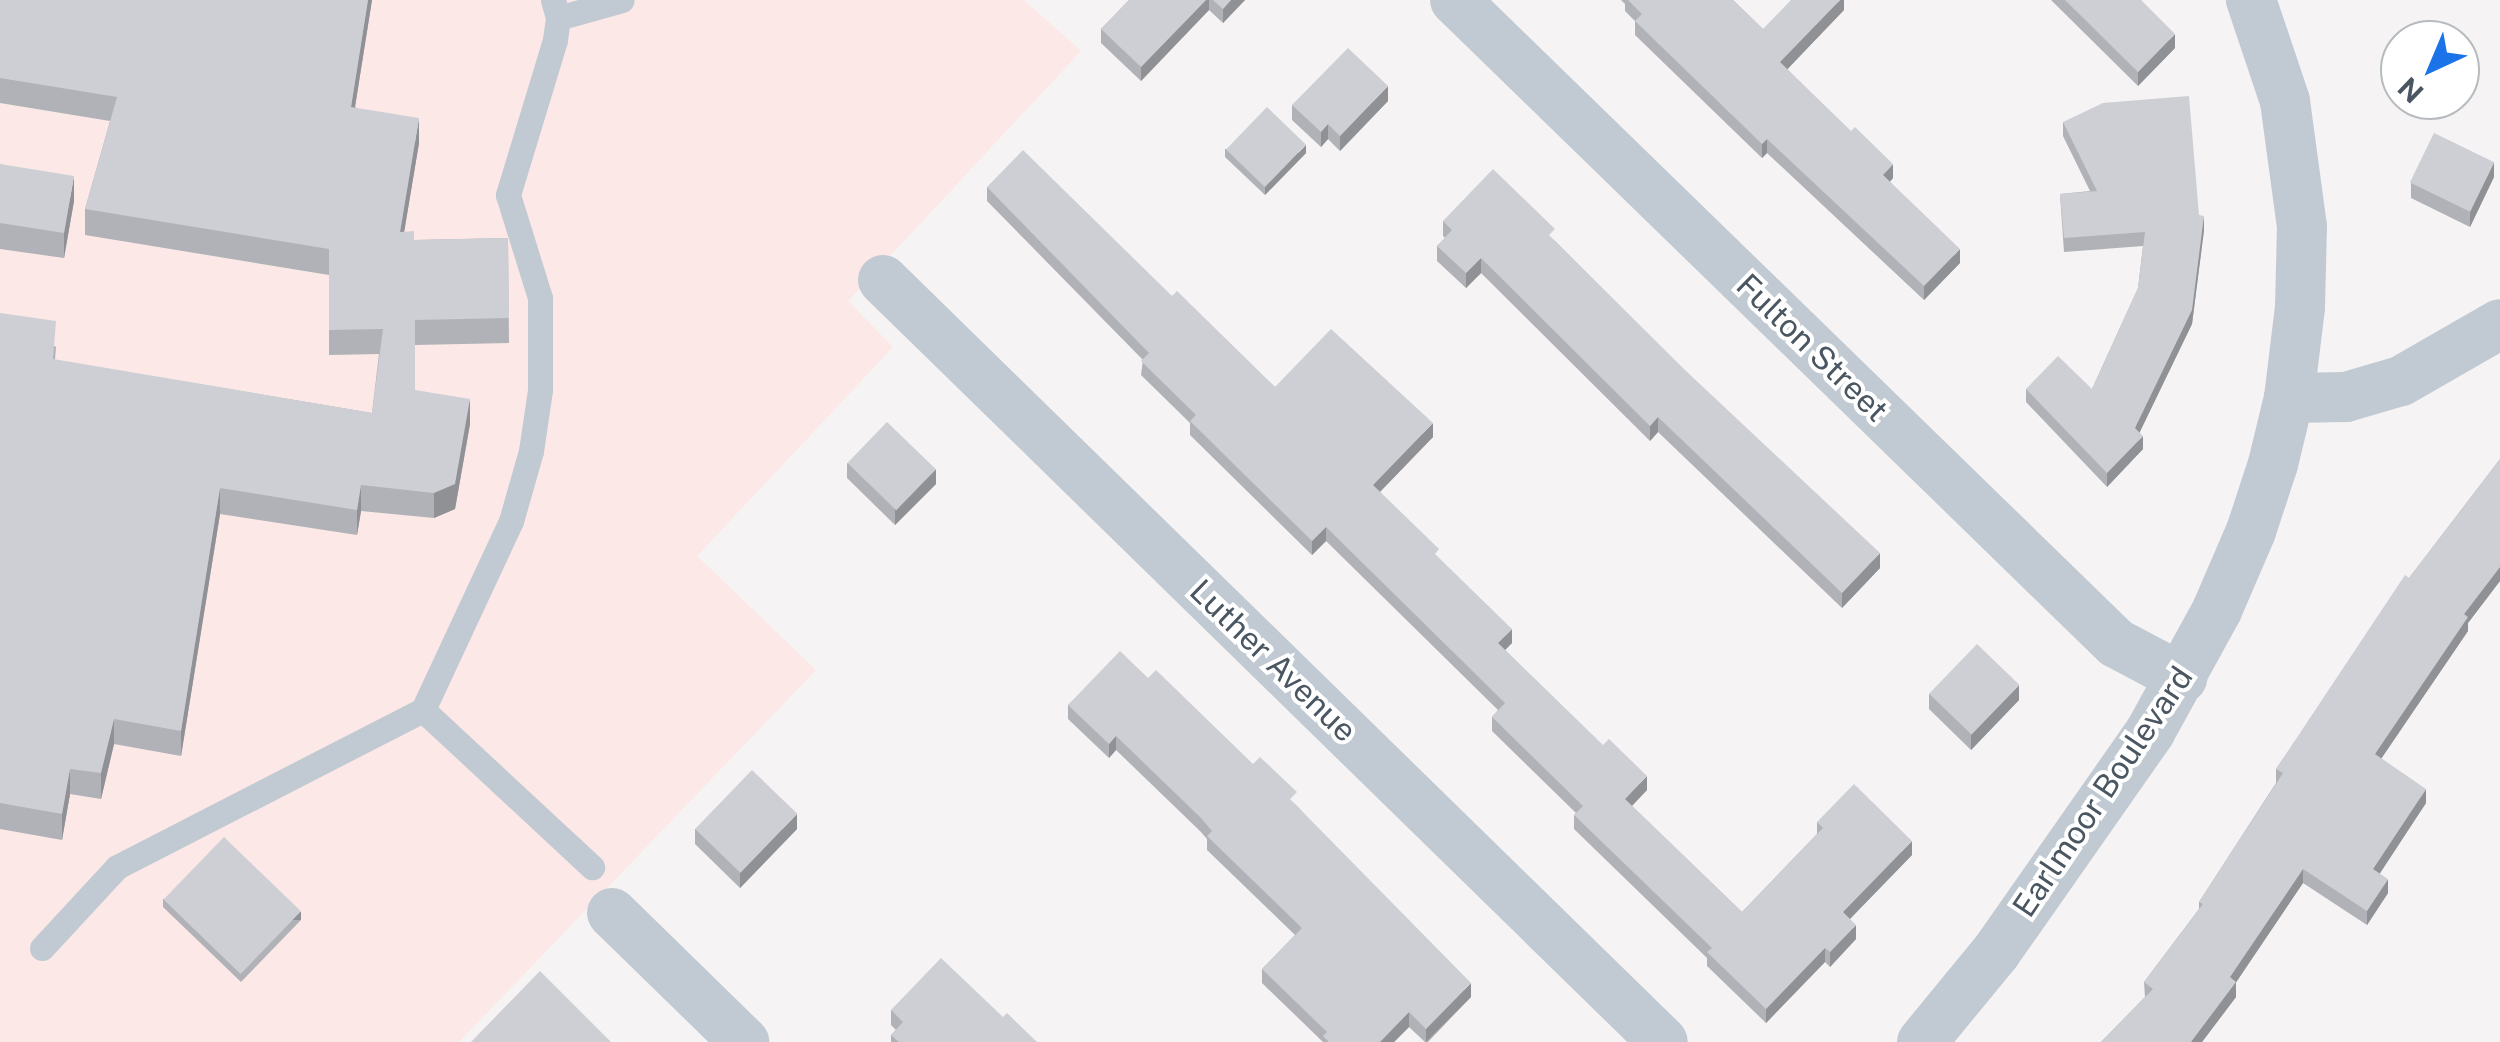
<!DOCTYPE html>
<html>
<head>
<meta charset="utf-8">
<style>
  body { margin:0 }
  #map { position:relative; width:2500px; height:1042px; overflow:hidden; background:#f5f3f3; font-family:"Public Sans",sans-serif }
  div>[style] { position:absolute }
  .medical>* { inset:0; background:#fce8e6 }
  .lane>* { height:25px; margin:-12.5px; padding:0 12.5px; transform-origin:12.5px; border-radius:12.5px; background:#c1cad2 }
  .street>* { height:50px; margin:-25px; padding:0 25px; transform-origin:25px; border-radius:25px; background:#c1cad2 }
  .wall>* { inset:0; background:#b0b2b7 }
  .shaded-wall>* { inset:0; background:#909195; transform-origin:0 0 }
  .building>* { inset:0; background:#cdcfd5; transform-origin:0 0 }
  span { translate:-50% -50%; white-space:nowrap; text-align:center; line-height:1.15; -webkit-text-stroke:8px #fff; paint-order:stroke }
  .street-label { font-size:32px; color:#4a5661 }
  .north { position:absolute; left:2380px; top:20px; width:100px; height:100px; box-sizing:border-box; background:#fff; border:2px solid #b7bbc0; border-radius:50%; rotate:224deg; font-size:28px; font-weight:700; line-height:40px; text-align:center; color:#4a5661 }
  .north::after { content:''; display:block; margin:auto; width:35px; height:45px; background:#1a73e8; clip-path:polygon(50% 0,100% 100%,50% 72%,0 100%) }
</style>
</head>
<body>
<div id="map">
  <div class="medical">
    <div style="clip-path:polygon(0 0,1024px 0,1081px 51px,848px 301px,893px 347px,697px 556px,816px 670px,459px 1042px,0 1042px)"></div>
  </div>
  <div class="lane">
    <div style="left:553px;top:0;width:19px;rotate:74deg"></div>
    <div style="left:558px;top:18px;width:22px;rotate:98deg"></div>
    <div style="left:555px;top:40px;width:162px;rotate:106.9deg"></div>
    <div style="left:508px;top:195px;width:108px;rotate:72.7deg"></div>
    <div style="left:540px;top:298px;width:92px;rotate:90deg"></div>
    <div style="left:540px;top:390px;width:62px;rotate:98.4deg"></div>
    <div style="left:531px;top:451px;width:73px;rotate:105.9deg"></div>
    <div style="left:511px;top:521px;width:208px;rotate:115deg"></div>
    <div style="left:423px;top:710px;width:231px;rotate:42.9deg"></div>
    <div style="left:558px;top:18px;width:66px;rotate:-15.7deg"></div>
    <div style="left:42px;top:948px;width:110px;rotate:-47.2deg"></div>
    <div style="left:117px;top:867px;width:344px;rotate:-27.2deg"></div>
  </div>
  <div class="street">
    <div style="left:1455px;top:0;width:922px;rotate:44.21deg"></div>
    <div style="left:2116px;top:643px;width:75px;rotate:27.9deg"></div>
    <div style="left:883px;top:280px;width:1090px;rotate:44.33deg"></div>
    <div style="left:2289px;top:398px;width:57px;rotate:-1deg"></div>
    <div style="left:2346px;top:397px;width:57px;rotate:-16.2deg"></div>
    <div style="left:2401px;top:381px;width:114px;rotate:-29.9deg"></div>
    <div style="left:612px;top:913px;width:185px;rotate:44.3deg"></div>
    <div style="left:1922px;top:1042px;width:117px;rotate:-50.6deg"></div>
    <div style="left:1996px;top:952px;width:269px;rotate:-55deg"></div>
    <div style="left:2150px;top:732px;width:139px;rotate:-61.2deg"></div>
    <div style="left:2217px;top:610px;width:86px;rotate:-66.7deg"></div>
    <div style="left:2251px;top:531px;width:71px;rotate:-71.8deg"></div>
    <div style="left:2273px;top:464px;width:68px;rotate:-76.4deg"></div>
    <div style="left:2289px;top:398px;width:92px;rotate:-83.1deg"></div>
    <div style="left:2300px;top:307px;width:80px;rotate:-88.6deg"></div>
    <div style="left:2302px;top:227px;width:127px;rotate:-97.7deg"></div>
    <div style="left:2285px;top:101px;width:107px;rotate:-108.6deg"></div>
  </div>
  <div class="wall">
    <div style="clip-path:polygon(0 0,372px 0,355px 107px,419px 143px,404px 232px,414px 240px,508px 238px,509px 343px,415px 345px,415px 390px,470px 424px,455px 509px,434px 518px,361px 511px,357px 535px,220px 514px,181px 756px,114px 744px,101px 799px,70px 794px,62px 840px,0 829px,0 313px,56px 347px,55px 360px,372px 413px,379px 354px,329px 355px,329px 275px,85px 235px,85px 209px,110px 121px,0 103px)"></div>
    <div style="clip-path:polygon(1129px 0,1245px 0,1223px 23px,1209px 10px,1141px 81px,1101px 43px,1101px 29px)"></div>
    <div style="clip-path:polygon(1621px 0,1733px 0,1763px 29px,1844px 0,1844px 10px,1787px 69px,1893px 178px,1890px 182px,1960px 263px,1924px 300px,1767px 153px,1762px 158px,1635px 35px,1635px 21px,1625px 11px,1625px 4px)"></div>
    <div style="clip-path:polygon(2051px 0,2141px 0,2175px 48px,2138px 86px)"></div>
    <div style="clip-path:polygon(1388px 101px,1340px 151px,1328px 139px,1321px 147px,1292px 120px,1292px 105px)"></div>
    <div style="clip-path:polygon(2063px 122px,2199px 215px,2204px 230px,2192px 324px,2139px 433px,2143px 449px,2107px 487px,2026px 402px,2026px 389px,2092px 389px,2138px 288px,2143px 246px,2064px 252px,2060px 194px,2090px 191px,2063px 136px)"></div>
    <div style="clip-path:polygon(1225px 149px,1306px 153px,1265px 195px,1225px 157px)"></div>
    <div style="clip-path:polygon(0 164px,74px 201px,64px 258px,0 249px)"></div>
    <div style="clip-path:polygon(2494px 177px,2470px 227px,2411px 198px,2411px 183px)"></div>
    <div style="clip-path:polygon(987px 187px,1172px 296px,1275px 387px,1433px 437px,1380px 492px,1512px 643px,1505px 650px,1647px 790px,1632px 806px,1742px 912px,1817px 834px,1817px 822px,1912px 855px,1850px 919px,1856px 939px,1830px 967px,1825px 962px,1766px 1023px,1707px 966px,1707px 958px,1574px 829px,1574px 815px,1576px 813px,1492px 731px,1492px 717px,1498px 710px,1326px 541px,1312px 555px,1190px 435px,1190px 423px,1141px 375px,1143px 360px,987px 201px)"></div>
    <div style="clip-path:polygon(1443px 221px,1555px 241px,1880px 568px,1842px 608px,1658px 432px,1650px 441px,1481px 273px,1466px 288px,1437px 261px,1437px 246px,1445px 238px,1443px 236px)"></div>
    <div style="clip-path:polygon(2500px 459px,2500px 581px,2468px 623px,2468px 631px,2381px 758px,2426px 803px,2379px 874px,2388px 893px,2367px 925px,2303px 883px,2236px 982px,2236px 997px,2202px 1042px,2101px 1042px,2145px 997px,2144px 982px,2199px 909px,2199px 902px,2276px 783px,2276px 769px,2409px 578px)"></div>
    <div style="clip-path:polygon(847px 463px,936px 484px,895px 525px,847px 478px)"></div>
    <div style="clip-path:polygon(1148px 678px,1297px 806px,1471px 997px,1428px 1042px,1425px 1042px,1409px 1027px,1394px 1042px,1323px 1042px,1262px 983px,1262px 969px,1295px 935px,1207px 850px,1207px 839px,1201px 832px,1116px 750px,1109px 758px,1068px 719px,1068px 705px)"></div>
    <div style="clip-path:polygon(1929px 694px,2019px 700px,1971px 750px,1929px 709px)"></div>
    <div style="clip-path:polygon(695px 829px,797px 829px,740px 888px,695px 844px)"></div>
    <div style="clip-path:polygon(163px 899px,301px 920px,241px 982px,163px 907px)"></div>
    <div style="clip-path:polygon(891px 1010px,1003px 1017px,1037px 1042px,891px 1042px,891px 1035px,896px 1030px,891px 1025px)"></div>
  </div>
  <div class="shaded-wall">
    <div style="clip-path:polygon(368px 0,372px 0,351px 132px,351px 107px)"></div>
    <div style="clip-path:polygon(1206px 0,1209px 0,1209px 10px,1141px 81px,1141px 67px)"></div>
    <div style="clip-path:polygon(1231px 0,1245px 0,1223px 23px,1223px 9px)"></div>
    <div style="clip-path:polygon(1840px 0,1844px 0,1844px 10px,1780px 77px,1780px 62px)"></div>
    <div style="clip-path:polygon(2175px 34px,2175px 48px,2138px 86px,2138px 72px)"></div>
    <div style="clip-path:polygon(1388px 86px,1388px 101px,1340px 151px,1340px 136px)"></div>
    <div style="clip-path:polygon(419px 118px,419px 143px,400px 257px,400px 232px)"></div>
    <div style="clip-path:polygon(1328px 124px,1328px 139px,1321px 147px,1321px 132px)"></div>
    <div style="clip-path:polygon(1767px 139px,1767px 153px,1762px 158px,1762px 144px)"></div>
    <div style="clip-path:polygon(1306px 145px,1306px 153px,1265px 195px,1265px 187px)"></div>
    <div style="clip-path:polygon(2494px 162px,2494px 177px,2470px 227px,2470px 212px)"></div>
    <div style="clip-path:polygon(1893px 164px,1893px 178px,1883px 189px,1883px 175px)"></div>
    <div style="clip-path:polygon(74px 176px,74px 201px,64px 258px,64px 233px)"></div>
    <div style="clip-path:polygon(2204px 216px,2204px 230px,2192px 324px,2135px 442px,2135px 428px)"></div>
    <div style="clip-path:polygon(1960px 249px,1960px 263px,1924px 300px,1924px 286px)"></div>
    <div style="clip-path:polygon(1481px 258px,1481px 273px,1466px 288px,1466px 273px)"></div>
    <div style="clip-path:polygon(470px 399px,470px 424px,455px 509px,434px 518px,434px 493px)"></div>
    <div style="clip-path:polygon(1658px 417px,1658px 432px,1650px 441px,1650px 426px)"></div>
    <div style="clip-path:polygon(1433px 423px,1433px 437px,1373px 499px,1373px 485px)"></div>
    <div style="clip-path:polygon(2143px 436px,2143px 449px,2107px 487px,2107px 473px)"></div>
    <div style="clip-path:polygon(936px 469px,936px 484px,895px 525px,895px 510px)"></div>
    <div style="clip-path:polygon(361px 485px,361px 511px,357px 535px,357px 510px)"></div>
    <div style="clip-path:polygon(220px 488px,220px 514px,181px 756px,181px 731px)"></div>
    <div style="clip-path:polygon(1326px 527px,1326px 541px,1312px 555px,1312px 541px)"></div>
    <div style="clip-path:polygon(1880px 553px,1880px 568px,1842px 608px,1842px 593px)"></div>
    <div style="clip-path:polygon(2500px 567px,2500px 581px,2468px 623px,2468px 631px,2375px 768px,2375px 754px,2464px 614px)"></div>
    <div style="clip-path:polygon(1512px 629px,1512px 643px,1498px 657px,1498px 643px)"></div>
    <div style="clip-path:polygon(2019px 685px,2019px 700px,1971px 750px,1971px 735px)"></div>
    <div style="clip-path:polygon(114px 719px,114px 744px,101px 799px,101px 773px)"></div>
    <div style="clip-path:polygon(1116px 736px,1116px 750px,1109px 758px,1109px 744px)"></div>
    <div style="clip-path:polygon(70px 769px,70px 794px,62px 840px,62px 814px)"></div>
    <div style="clip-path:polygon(1647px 776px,1647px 790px,1625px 813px,1625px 799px)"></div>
    <div style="clip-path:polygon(2426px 789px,2426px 803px,2373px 884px,2373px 869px)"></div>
    <div style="clip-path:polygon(797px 814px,797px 829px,740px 888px,740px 873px)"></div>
    <div style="clip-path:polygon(1912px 841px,1912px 855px,1843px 926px,1843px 912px)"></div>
    <div style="clip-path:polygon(2303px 869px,2303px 883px,2233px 987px,2236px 982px,2236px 997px,2202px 1042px,2191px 1042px,2230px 977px)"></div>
    <div style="clip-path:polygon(2388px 879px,2388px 893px,2367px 925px,2367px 911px)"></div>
    <div style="left:301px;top:912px;width:8px;height:86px;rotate:90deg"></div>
    <div style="clip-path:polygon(1856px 925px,1856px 939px,1830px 967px,1830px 952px)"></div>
    <div style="clip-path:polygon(1825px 948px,1825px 962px,1766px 1023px,1766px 1009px)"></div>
    <div style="clip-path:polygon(1471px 983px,1471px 997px,1426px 1042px,1426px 1029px)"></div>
    <div style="clip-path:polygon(1409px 1012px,1409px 1027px,1394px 1042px,1380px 1042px)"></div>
  </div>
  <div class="building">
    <div style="clip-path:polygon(0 0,368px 0,351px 107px,419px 118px,400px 232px,414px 231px,414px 240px,508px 238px,509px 318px,415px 320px,415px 390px,470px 399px,455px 484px,434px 493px,361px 485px,357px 510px,220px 488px,181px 731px,114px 719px,101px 773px,70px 769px,62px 814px,0 803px,0 313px,56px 321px,53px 359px,372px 413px,383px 329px,329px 330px,329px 249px,85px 209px,117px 97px,0 78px)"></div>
    <div style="clip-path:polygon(1129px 0,1206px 0,1141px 67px,1101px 29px)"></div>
    <div style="clip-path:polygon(1213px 0,1231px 0,1223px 9px)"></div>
    <div style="clip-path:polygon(1628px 0,1733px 0,1763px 29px,1791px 0,1840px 0,1780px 62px,1851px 131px,1855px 127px,1893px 164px,1883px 175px,1960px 249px,1924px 286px,1767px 139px,1762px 144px,1635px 21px,1642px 14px)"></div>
    <div style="clip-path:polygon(2065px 0,2141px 0,2175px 34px,2138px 72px)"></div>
    <div style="clip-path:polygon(1348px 48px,1388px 86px,1340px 136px,1328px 124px,1321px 132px,1292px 105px)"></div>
    <div style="clip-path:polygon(2189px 96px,2199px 215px,2204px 216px,2192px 310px,2135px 428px,2143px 436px,2107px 473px,2026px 389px,2058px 356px,2092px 389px,2138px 288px,2145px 232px,2064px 238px,2060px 194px,2097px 191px,2063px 122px,2103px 103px)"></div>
    <div style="left:1267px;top:107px;width:54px;height:59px;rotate:44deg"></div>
    <div style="left:2434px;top:133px;width:67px;height:55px;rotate:26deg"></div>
    <div style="clip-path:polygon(1023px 150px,1172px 296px,1177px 291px,1275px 387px,1331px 329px,1433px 423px,1373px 485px,1439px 549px,1435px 554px,1512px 629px,1498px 643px,1603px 745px,1609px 739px,1647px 776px,1625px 799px,1742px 912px,1823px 828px,1817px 822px,1854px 784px,1912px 841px,1843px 912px,1856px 925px,1830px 952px,1825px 948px,1766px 1009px,1707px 952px,1712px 948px,1574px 815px,1583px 806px,1492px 717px,1505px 703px,1326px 527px,1312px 541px,1190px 421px,1196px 415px,1141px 361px,1149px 353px,987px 187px)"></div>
    <div style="clip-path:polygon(0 164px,74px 176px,64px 233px,0 223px)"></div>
    <div style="clip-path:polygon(1493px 169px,1555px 229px,1549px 235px,1686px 371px,1880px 553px,1842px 593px,1658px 417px,1650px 426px,1481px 258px,1466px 273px,1437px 246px,1452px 230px,1443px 221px)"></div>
    <div style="left:887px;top:422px;width:68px;height:57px;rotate:44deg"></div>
    <div style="clip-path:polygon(2500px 459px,2500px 567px,2464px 614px,2468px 617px,2375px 754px,2426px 789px,2373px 869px,2388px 879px,2367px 911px,2303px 869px,2230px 977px,2236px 982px,2191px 1042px,2101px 1042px,2153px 989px,2144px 982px,2203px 904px,2199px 902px,2283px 773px,2276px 769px,2405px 575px,2409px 578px)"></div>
    <div style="left:1977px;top:644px;width:59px;height:69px;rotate:44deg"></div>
    <div style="clip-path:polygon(1120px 651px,1148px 678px,1156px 670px,1253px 764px,1260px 757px,1297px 792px,1290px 799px,1471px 983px,1426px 1029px,1409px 1012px,1380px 1042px,1329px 1042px,1323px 1036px,1327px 1032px,1262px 969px,1302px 928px,1207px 836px,1212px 831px,1201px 818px,1116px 736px,1109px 744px,1068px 705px)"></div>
    <div style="left:752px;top:770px;width:63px;height:82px;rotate:44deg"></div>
    <div style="left:224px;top:837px;width:107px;height:87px;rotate:44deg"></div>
    <div style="clip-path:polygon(941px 958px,1003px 1017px,1007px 1013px,1037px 1042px,899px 1042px,891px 1035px,903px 1022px,891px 1010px)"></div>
    <div style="clip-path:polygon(540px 971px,611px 1042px,471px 1042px)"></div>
  </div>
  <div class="street-label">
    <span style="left:1812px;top:348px;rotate:44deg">Fulton Street</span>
    <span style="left:1273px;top:661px;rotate:44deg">Luther Avenue</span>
    <span style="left:2103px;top:792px;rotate:-56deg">Earlmoor Boulevard</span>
  </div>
  <div class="north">N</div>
</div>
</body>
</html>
